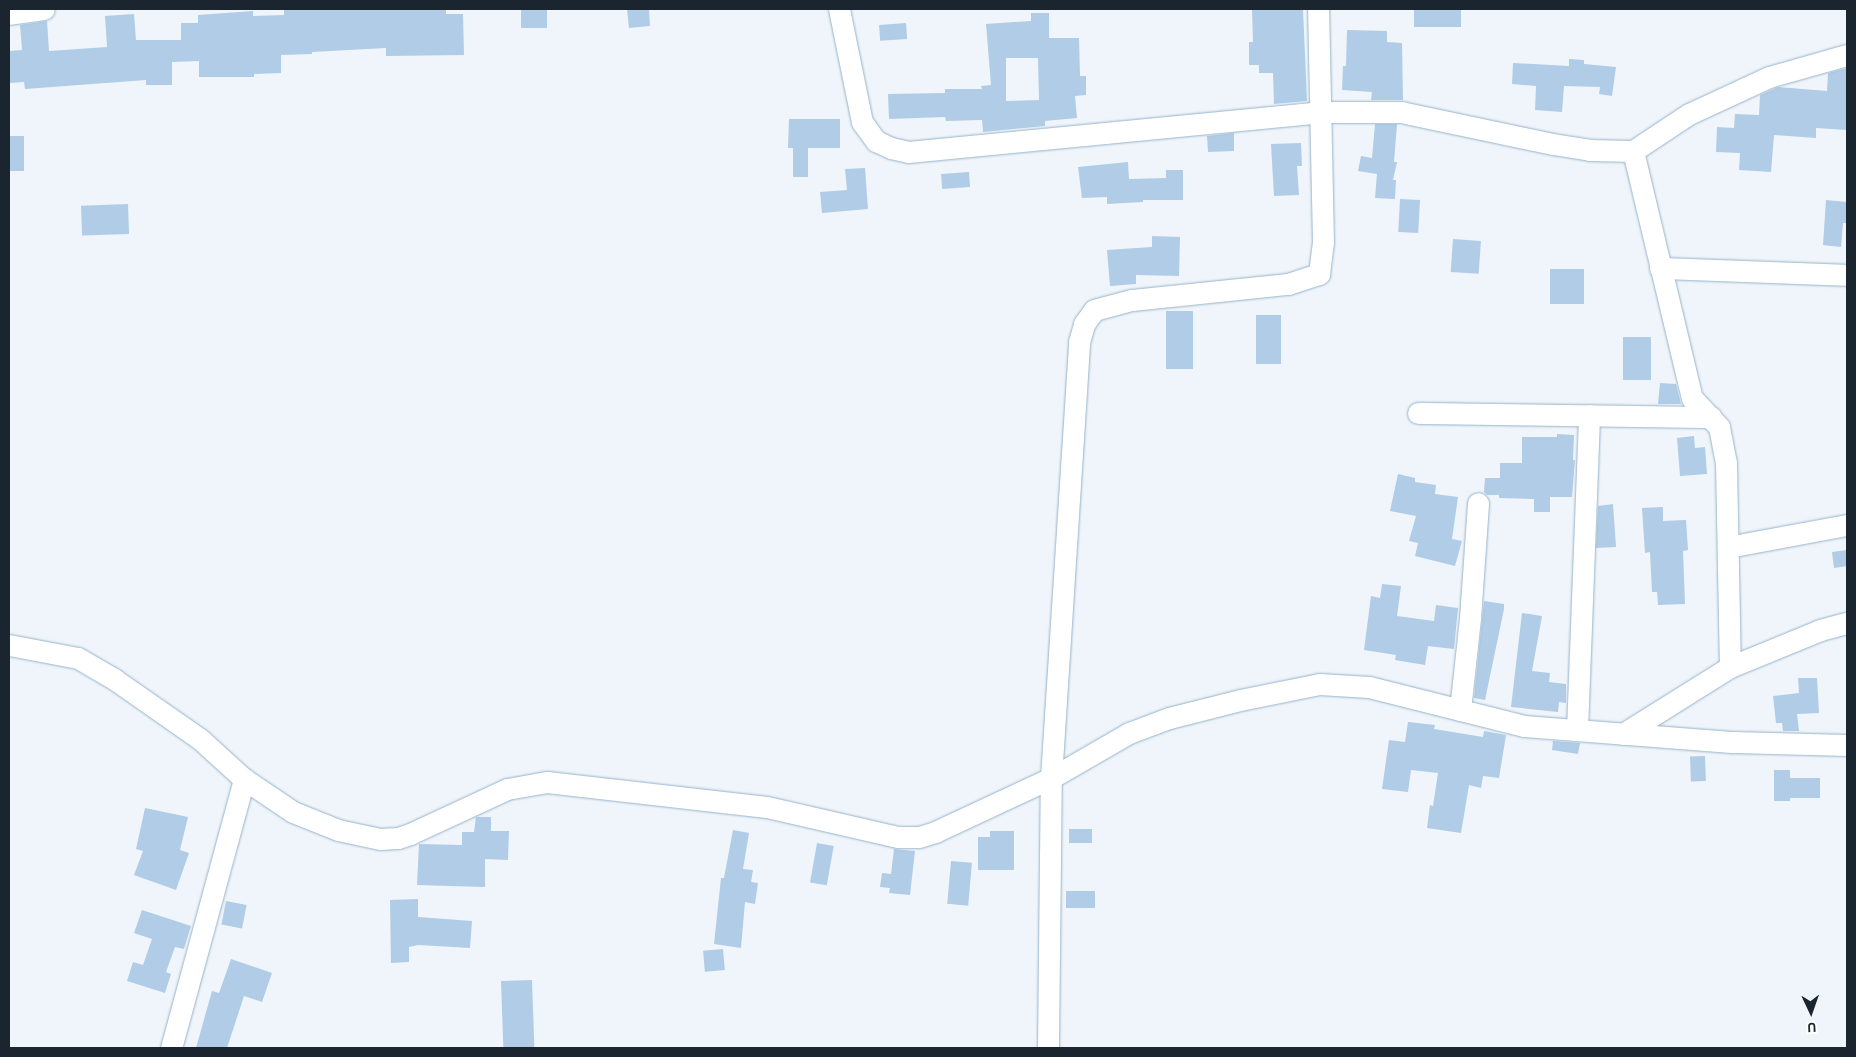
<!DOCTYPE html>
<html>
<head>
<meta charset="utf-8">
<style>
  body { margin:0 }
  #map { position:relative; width:1856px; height:1057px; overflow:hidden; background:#eff5fa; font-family:"Alegreya Sans",sans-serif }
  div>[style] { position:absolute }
  .building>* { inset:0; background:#b0cce6; transform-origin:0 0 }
  .roads { filter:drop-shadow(0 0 1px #96b2cb) drop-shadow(0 0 1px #96b2cb) }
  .minor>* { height:21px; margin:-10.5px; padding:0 10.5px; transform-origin:10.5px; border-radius:10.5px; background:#fff }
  span { translate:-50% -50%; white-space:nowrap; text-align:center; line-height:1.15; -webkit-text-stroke:4px #fff; paint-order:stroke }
  .frame { position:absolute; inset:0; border:10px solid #1a252f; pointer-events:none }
  .north { position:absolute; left:1786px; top:987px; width:50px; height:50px; -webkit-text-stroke:4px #fff; paint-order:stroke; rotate:177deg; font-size:14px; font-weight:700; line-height:20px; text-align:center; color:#1a252f }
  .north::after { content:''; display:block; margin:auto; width:18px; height:22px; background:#1a252f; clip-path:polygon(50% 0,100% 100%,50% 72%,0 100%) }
</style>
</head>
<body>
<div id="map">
  <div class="building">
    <div style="clip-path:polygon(284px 9px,446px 9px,446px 14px,463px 14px,464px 55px,386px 56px,386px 48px,312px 52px,312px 54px,281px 55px,281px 73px,254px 74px,254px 77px,199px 77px,199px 61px,172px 62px,172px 85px,146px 85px,146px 80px,25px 89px,24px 82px,9px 83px,9px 51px,22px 50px,20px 25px,47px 21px,49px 51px,107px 47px,105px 16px,134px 14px,136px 40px,181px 40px,181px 23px,198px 23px,198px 15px,253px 11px,253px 16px,284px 15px)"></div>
    <div style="left:521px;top:9px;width:26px;height:19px"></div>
    <div style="clip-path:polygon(627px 9px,649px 9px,650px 26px,629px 28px)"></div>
    <div style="clip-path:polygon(1252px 9px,1303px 9px,1307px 101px,1274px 104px,1273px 73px,1259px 73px,1259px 65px,1249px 65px,1249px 42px,1253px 42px)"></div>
    <div style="left:1414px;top:9px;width:47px;height:18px"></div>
    <div style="clip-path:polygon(evenodd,1031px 13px,1049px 13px,1049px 38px,1079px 38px,1080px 76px,1086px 76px,1086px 95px,1075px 96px,1077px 118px,1045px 121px,1045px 126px,983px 132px,982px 120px,946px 121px,945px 117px,889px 119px,888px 94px,945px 93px,945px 89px,982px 89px,981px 86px,991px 85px,986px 24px,1031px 21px,1031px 13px,1006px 58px,1038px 58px,1039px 100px,1006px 101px,1006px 58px)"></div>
    <div style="left:906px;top:23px;width:16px;height:27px;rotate:86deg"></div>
    <div style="clip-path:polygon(1347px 30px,1387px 31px,1387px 42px,1402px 43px,1403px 100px,1371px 100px,1372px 92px,1342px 90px,1343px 66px,1346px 66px)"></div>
    <div style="clip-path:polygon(1569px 59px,1584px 60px,1584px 64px,1616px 67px,1612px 96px,1599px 94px,1600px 87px,1564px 86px,1562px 112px,1535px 110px,1536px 86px,1512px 84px,1513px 63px,1569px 66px)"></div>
    <div style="clip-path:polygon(1847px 68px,1847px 130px,1816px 128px,1816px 138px,1774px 135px,1771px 172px,1739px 170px,1740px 153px,1716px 152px,1717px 127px,1734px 128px,1735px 114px,1759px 115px,1760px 95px,1778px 87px,1827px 91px,1828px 73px)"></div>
    <div style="clip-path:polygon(789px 119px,840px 119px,840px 148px,808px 148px,808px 177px,793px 177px,793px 148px,788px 148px)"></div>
    <div style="clip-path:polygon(1375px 124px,1397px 124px,1394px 162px,1397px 162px,1393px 180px,1396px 180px,1395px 199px,1375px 198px,1377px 174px,1358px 171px,1361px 156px,1372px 158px)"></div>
    <div style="clip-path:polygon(1234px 133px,1234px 151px,1208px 152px,1207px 136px)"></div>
    <div style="left:9px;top:136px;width:15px;height:35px"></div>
    <div style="clip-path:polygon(1301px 143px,1302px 166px,1297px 166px,1299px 195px,1274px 196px,1271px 144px)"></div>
    <div style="clip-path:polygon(1128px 162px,1129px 179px,1166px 178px,1166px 170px,1183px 170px,1183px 200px,1143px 200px,1143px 202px,1107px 204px,1107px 197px,1082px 198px,1078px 167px)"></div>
    <div style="clip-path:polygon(865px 168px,868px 209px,822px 213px,820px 192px,847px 190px,845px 169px)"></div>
    <div style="left:969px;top:172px;width:15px;height:28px;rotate:86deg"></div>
    <div style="left:1400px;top:199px;width:20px;height:33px;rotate:3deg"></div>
    <div style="clip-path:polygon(1826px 200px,1847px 202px,1847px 223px,1843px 223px,1841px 247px,1823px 245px)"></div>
    <div style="left:128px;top:204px;width:30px;height:47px;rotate:88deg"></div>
    <div style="clip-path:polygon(1152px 236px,1180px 237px,1179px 276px,1136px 275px,1136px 284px,1110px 286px,1107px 250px,1152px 247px)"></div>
    <div style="left:1453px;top:239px;width:28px;height:33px;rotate:4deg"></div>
    <div style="left:1550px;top:269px;width:34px;height:35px"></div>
    <div style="left:1166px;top:311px;width:27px;height:58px"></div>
    <div style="left:1256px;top:315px;width:25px;height:49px"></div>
    <div style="left:1623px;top:337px;width:28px;height:43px"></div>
    <div style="clip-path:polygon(1660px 383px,1676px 384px,1681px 404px,1658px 404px)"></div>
    <div style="clip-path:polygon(1557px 434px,1574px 435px,1573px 460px,1575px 460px,1572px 497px,1550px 497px,1550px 512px,1534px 512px,1534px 499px,1499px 498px,1499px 495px,1487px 495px,1484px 492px,1485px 478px,1500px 478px,1500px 463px,1522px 463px,1522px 437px,1557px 437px)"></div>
    <div style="clip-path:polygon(1694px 436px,1695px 448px,1705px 447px,1707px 474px,1680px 476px,1677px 438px)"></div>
    <div style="clip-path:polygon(1398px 474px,1415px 478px,1415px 482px,1436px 485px,1435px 494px,1458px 497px,1452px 539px,1462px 541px,1455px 566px,1415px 556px,1418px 543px,1409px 541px,1416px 516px,1390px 511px)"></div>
    <div style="clip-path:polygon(1613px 504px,1616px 547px,1596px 548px,1598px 506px)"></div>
    <div style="clip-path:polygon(1663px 507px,1663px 521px,1686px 520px,1688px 550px,1683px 551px,1685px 604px,1658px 605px,1657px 592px,1652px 592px,1650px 552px,1645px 553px,1642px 508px)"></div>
    <div style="clip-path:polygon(1847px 550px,1847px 566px,1834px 568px,1832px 552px)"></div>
    <div style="clip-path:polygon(1382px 584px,1401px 586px,1397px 616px,1434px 621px,1436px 605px,1458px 608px,1454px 649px,1428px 646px,1425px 665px,1395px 660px,1396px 655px,1364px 650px,1371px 596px,1380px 598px)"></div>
    <div style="clip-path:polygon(1484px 601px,1504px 604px,1504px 609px,1485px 700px,1474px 698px)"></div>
    <div style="clip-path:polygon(1522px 613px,1542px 616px,1532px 671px,1550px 673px,1549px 682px,1566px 684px,1566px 703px,1559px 702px,1558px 712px,1511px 707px)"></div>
    <div style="clip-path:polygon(1798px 678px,1817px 678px,1819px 713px,1797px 714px,1799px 731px,1783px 731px,1782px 723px,1776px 723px,1773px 696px,1799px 693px)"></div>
    <div style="clip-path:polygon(1408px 722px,1435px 725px,1434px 729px,1483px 737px,1484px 731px,1506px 735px,1499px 778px,1483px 776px,1481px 788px,1469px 785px,1461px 833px,1427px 828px,1430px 805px,1433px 806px,1438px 773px,1411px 770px,1408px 792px,1382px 789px,1389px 740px,1405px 742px)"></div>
    <div style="clip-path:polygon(1553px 741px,1580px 743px,1578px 754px,1552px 750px)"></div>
    <div style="left:1705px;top:756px;width:25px;height:15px;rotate:88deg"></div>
    <div style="clip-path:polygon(1774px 770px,1790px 770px,1790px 778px,1820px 778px,1820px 798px,1790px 798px,1790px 801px,1774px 801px)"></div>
    <div style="clip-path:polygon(145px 808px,188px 817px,180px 850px,189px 853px,176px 890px,134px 875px,143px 851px,136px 849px)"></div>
    <div style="clip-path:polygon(476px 817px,491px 817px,491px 831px,509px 831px,508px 860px,485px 859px,485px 887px,417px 885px,419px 844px,462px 845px,462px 832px,474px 832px)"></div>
    <div style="left:1069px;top:829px;width:23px;height:14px"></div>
    <div style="clip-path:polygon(733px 830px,749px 833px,743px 869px,753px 870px,751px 882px,758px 883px,755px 904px,745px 902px,741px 948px,714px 944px,721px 878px,724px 878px)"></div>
    <div style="clip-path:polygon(990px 831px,1014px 831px,1014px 870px,978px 870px,978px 837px,990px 837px)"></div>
    <div style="left:817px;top:843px;width:17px;height:40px;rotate:10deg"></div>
    <div style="clip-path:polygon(894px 849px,915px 851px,910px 895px,889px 893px,890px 888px,880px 887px,882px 873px,891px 874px)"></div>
    <div style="left:951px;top:861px;width:21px;height:43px;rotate:5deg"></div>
    <div style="left:1095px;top:891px;width:17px;height:29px;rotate:90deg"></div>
    <div style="clip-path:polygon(418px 899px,418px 917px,472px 921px,470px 948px,418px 945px,409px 947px,409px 962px,391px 963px,390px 900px)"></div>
    <div style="left:226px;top:901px;width:21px;height:24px;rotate:11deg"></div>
    <div style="clip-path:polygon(142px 910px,191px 926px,184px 949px,175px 947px,166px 972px,171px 974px,165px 993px,127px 981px,133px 962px,143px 965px,152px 939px,134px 933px)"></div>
    <div style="left:723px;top:949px;width:21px;height:20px;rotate:85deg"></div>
    <div style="clip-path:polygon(231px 959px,272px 973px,262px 1002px,244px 996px,227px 1048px,196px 1048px,212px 991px,219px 993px)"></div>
    <div style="left:532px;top:980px;width:68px;height:31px;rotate:88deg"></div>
  </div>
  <div class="roads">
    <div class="minor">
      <div style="left:839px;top:9px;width:115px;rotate:78.5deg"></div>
      <div style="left:862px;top:122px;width:24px;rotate:54deg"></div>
      <div style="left:876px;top:141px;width:17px;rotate:25deg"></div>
      <div style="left:891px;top:148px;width:17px;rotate:13deg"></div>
      <div style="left:908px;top:152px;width:414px;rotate:-5.5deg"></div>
      <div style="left:1320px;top:112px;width:81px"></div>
      <div style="left:1401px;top:112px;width:155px;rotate:11.9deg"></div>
      <div style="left:1553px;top:144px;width:36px;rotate:9deg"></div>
      <div style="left:1589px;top:150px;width:44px;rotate:1.3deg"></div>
      <div style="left:1633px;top:151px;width:67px;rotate:-33.5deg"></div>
      <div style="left:1689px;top:114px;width:88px;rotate:-24.8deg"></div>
      <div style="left:1769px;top:77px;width:81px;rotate:-15.8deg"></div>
      <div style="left:9px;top:14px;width:35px;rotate:-8deg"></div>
      <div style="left:1633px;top:151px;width:254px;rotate:76.6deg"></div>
      <div style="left:1692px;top:398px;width:40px;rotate:47deg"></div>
      <div style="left:1719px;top:427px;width:37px;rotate:79deg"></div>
      <div style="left:1726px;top:463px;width:204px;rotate:88.9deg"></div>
      <div style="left:1660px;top:268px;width:187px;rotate:2.1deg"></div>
      <div style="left:1418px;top:413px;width:293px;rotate:0.8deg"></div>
      <div style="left:1728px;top:547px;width:121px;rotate:-10.5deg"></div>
      <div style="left:9px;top:645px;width:70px;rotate:10.7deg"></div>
      <div style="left:78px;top:658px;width:42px;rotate:30.3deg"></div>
      <div style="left:114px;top:679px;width:105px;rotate:34.9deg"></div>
      <div style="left:200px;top:739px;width:59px;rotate:42.3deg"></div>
      <div style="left:244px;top:779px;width:59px;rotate:34deg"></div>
      <div style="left:293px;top:812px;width:48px;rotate:21.8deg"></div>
      <div style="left:338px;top:830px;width:43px;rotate:12.1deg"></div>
      <div style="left:380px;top:839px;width:18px;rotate:-3deg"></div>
      <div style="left:398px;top:838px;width:13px;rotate:-18deg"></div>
      <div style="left:410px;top:834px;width:107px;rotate:-24.9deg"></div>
      <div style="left:507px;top:789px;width:41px;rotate:-9.9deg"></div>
      <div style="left:547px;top:782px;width:221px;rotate:6.5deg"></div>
      <div style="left:767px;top:807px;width:134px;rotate:12.9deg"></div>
      <div style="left:898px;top:837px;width:21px"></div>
      <div style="left:919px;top:837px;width:17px;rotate:-17deg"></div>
      <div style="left:935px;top:832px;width:128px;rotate:-25deg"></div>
      <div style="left:1051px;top:778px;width:90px;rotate:-30deg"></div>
      <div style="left:1129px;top:733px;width:43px;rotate:-20.6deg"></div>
      <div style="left:1169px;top:718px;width:73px;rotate:-14.2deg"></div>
      <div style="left:1240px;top:700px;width:81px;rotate:-11.4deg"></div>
      <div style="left:1319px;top:684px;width:50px;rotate:3.4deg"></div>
      <div style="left:1369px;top:687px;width:160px;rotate:14.1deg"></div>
      <div style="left:1524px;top:726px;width:211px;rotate:4.4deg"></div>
      <div style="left:1734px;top:742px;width:113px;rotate:1.5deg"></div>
      <div style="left:1460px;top:710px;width:93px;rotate:-83.8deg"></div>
      <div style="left:1470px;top:618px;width:115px;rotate:-86deg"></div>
      <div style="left:1577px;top:730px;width:315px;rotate:-87.8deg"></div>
      <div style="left:1623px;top:734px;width:126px;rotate:-32.1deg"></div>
      <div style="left:1730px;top:667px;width:97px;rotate:-22.3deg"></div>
      <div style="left:1820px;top:630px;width:28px;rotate:-15deg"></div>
      <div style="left:171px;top:1048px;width:279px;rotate:-74.8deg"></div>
      <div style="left:1048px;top:1048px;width:270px;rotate:-89.4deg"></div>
      <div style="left:1051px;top:778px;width:437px;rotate:-86.3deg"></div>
      <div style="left:1079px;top:342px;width:19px;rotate:-74deg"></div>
      <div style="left:1084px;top:324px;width:17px;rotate:-54deg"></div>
      <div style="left:1094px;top:310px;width:39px;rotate:-15deg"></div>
      <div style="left:1132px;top:300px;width:157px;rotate:-5.9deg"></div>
      <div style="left:1288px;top:284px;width:33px;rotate:-18deg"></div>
      <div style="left:1319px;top:274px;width:31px;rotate:-83deg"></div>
      <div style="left:1323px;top:243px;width:234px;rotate:-91.2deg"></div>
    </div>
  </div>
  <div class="frame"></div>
  <div class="north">U</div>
</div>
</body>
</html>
